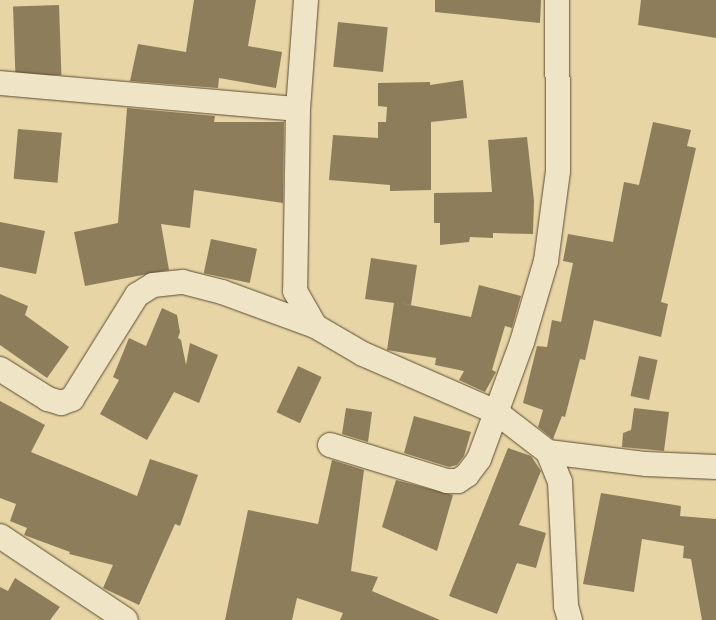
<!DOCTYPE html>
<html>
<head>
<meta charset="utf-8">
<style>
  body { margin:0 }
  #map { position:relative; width:716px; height:620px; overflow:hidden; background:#e7d5a6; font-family:Vollkorn,serif }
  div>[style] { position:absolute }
  .building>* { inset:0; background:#8e7d5b; transform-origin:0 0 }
  .roads { filter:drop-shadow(0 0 1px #5c4c31) drop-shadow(0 0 1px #5c4c31) }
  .minor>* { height:24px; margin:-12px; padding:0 12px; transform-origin:12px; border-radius:12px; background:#efe4c5 }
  span { translate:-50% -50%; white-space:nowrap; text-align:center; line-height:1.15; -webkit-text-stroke:4px #efe4c5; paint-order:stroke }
</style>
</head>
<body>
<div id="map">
  <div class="building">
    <div style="clip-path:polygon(194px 0,256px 0,248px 46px,282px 52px,276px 88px,219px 78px,218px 88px,130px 81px,138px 44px,186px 52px)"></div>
    <div style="clip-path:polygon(435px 0,541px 0,540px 23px,435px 12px)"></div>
    <div style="clip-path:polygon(641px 0,716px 0,716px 38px,638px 25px)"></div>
    <div style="left:59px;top:5px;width:70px;height:46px;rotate:88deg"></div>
    <div style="left:338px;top:22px;width:50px;height:45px;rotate:6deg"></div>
    <div style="clip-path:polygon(463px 80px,467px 118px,431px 122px,431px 190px,390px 191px,390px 185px,329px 180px,333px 135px,378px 138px,378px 122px,386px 122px,387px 107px,378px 106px,378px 83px,430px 82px,430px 85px)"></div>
    <div style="clip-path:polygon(127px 108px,215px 116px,214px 122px,284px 122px,283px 203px,194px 190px,190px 228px,161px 224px,169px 270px,85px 286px,74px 232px,118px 223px)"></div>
    <div style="clip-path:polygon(653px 122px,691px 130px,687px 146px,696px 148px,661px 302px,668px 304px,661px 337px,594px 320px,585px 360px,580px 359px,565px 417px,562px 416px,553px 439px,538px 427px,543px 410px,523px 403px,537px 346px,547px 347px,552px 320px,561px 322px,573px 263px,563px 261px,568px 234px,613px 242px,624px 182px,639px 185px)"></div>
    <div style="left:18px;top:129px;width:44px;height:50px;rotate:5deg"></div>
    <div style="clip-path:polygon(527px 137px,534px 201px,533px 234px,493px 233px,493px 238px,470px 237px,469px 242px,440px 245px,440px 223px,434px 223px,434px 193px,492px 192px,488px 140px)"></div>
    <div style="clip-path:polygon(0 222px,45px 231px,36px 274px,0 267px)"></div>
    <div style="left:211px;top:239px;width:47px;height:35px;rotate:12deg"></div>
    <div style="clip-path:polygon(371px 258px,417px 265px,411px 305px,400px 303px,471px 317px,479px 285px,521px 296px,512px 328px,505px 326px,492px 370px,496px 372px,485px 392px,459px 380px,464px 371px,435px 365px,436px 358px,387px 350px,394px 303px,365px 299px)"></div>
    <div style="clip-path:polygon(0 294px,28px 306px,25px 315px,69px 347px,47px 378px,0 345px)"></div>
    <div style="clip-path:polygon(162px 308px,177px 315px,180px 332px,178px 338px,181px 340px,186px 365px,190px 343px,218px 355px,199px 403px,174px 392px,147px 440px,100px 414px,119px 380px,113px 377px,129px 338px,146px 346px)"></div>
    <div style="left:639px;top:356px;width:19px;height:41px;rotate:12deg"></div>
    <div style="left:298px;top:366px;width:26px;height:51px;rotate:25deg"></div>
    <div style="clip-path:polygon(0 401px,45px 425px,31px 452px,137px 496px,150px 459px,198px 475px,180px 526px,175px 524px,139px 605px,103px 588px,113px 565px,69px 554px,70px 552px,24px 535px,27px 528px,10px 521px,16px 504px,0 498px)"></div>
    <div style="clip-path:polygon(346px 408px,372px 412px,368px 442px,342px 434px)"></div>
    <div style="clip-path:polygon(634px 408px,669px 412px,664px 451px,622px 447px,623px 433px,631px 430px)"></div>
    <div style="clip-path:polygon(414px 416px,471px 432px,464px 456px,457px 465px,449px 467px,404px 453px)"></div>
    <div style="clip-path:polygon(508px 448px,531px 456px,541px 471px,519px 525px,546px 533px,536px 568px,517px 563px,497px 614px,449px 596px)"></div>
    <div style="clip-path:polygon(332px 460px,364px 470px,351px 571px,378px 577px,372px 591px,440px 620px,340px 620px,343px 613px,297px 598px,292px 620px,225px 620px,248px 510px,318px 524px)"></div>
    <div style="clip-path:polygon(396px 480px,453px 495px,437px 551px,382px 527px)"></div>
    <div style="clip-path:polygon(601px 493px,681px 506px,680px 516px,716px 519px,716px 620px,702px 620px,691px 559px,683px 558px,684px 546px,642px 539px,634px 592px,583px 584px)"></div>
    <div style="clip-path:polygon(15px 578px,60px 607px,50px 620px,0 620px,0 587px,8px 591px)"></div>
  </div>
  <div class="roads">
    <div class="minor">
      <div style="left:306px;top:0;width:109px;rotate:94.2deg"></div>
      <div style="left:298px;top:109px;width:182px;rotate:90.9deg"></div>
      <div style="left:295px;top:291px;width:40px;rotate:60.3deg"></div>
      <div style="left:315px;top:326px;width:56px;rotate:30.3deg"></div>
      <div style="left:363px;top:354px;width:145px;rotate:23.6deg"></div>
      <div style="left:496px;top:412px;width:66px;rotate:37.6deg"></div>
      <div style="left:548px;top:452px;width:32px;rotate:68deg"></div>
      <div style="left:560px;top:482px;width:124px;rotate:87.2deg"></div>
      <div style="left:566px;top:606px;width:15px;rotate:74deg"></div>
      <div style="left:0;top:83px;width:299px;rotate:5deg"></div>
      <div style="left:0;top:369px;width:57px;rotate:32deg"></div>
      <div style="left:48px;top:399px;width:14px;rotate:17deg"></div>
      <div style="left:61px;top:403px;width:12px;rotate:-20deg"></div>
      <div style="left:72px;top:399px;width:123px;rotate:-58deg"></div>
      <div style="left:137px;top:295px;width:19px;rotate:-32deg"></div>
      <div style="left:153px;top:285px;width:30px;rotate:-6deg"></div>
      <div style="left:183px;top:282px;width:40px;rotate:14.4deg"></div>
      <div style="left:222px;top:292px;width:99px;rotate:20.1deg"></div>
      <div style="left:330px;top:445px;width:122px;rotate:17.1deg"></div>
      <div style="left:447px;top:481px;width:11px"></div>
      <div style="left:458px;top:481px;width:11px;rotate:-34deg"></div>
      <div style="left:467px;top:475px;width:20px;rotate:-53deg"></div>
      <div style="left:479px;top:459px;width:125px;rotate:-69.8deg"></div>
      <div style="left:522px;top:342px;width:84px;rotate:-73.5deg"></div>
      <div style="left:546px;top:261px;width:91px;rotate:-82.4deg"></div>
      <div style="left:558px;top:171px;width:171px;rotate:-90.3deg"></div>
      <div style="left:548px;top:452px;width:99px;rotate:7deg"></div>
      <div style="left:646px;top:464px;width:70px;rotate:2.5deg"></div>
      <div style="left:0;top:536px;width:151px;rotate:33.7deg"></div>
    </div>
  </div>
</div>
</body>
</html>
